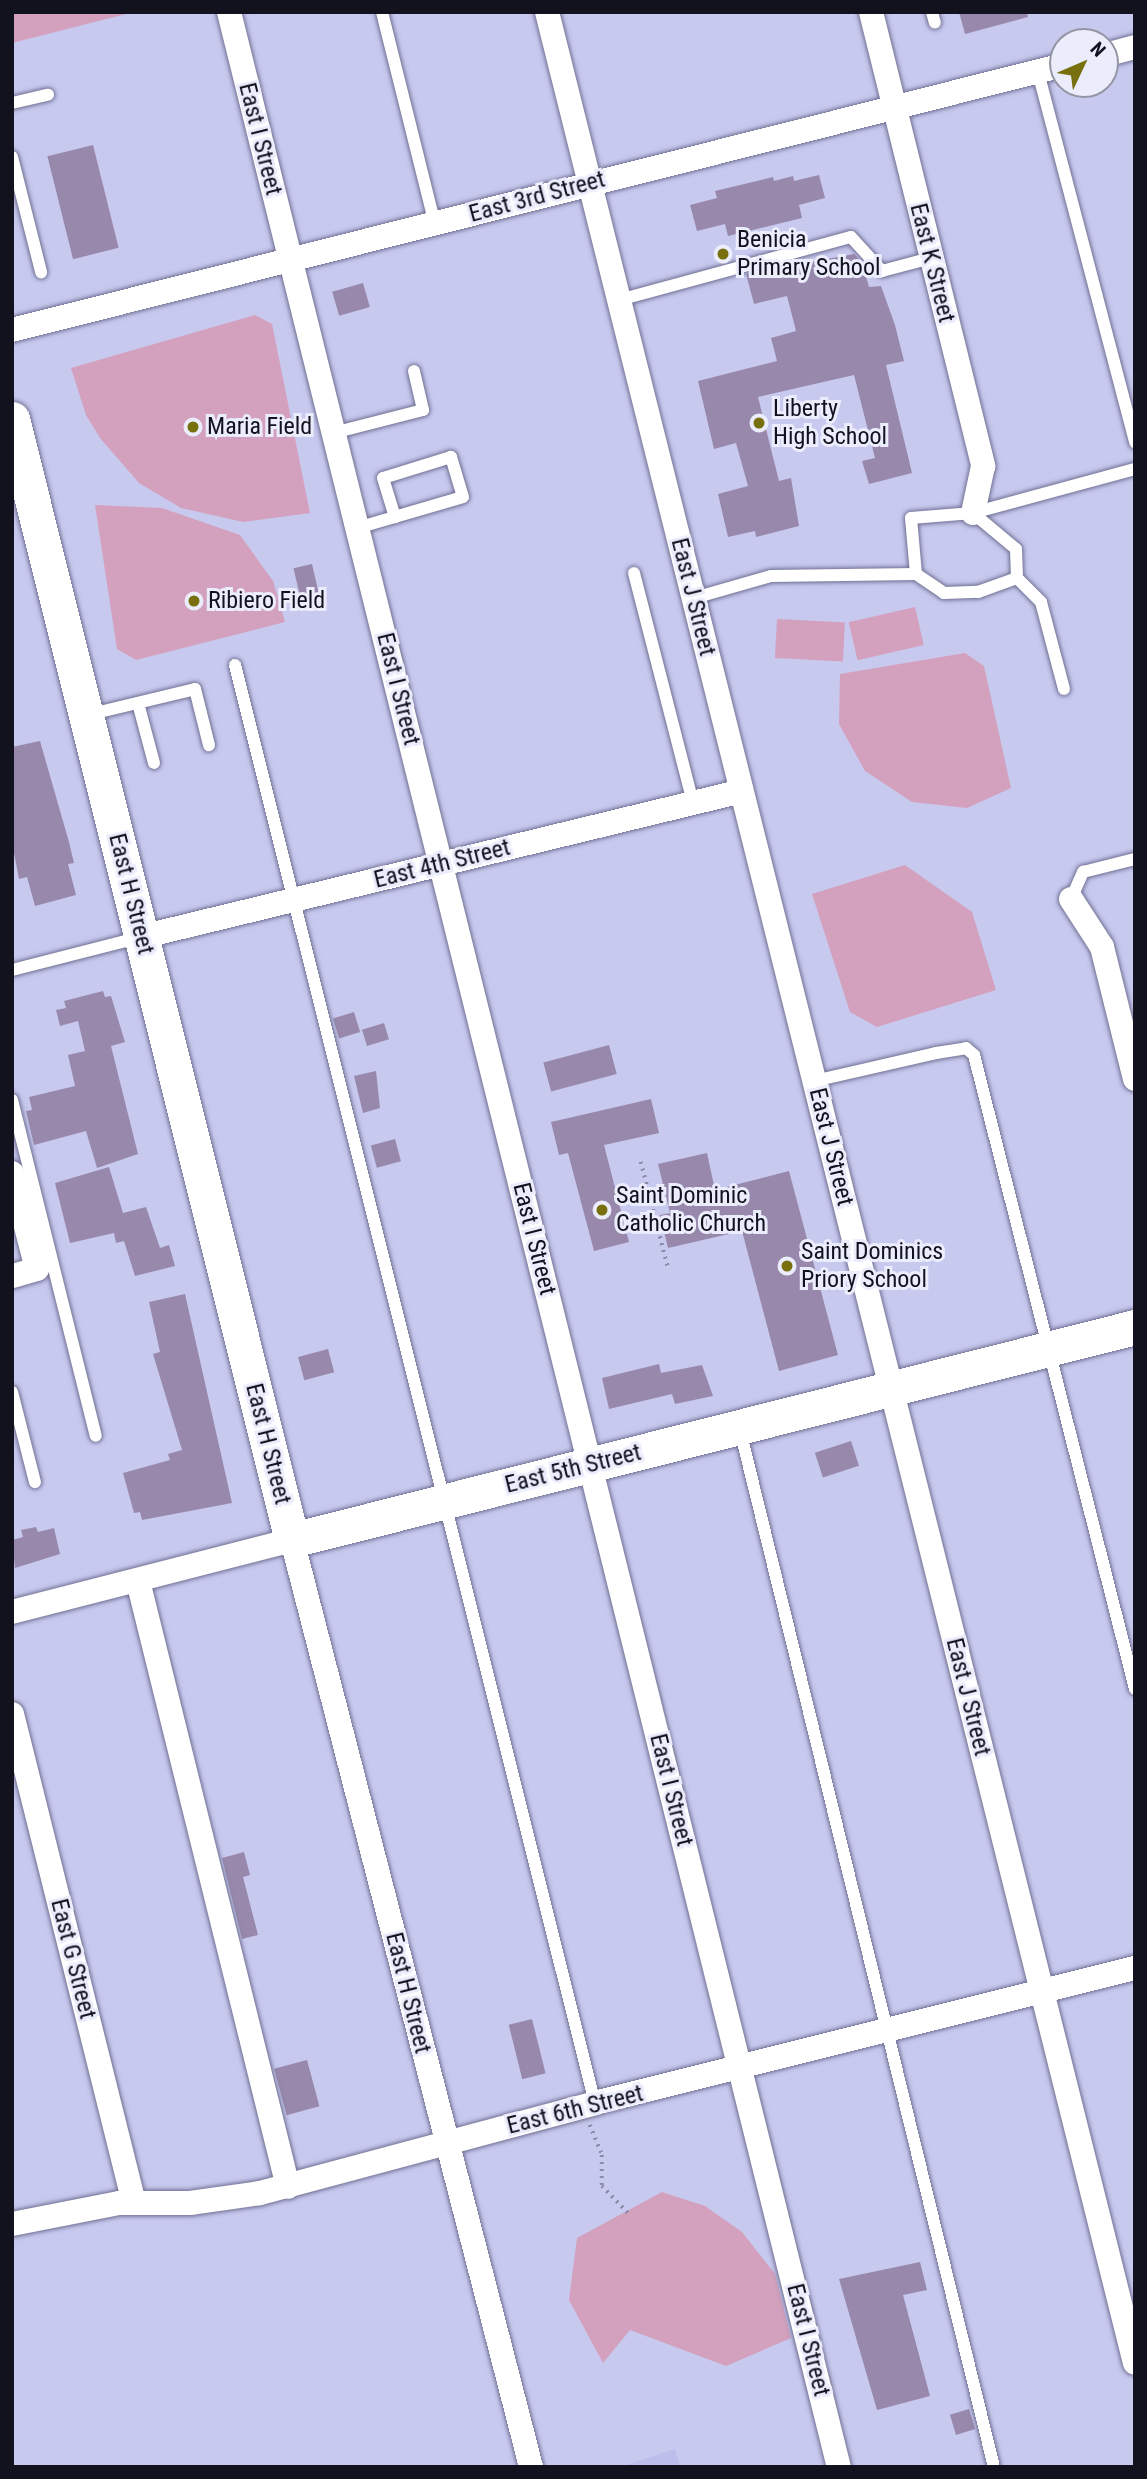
<!DOCTYPE html>
<html>
<head>
<meta charset="utf-8">
<style>
  body { margin:0 }
  #map { position:relative; width:1147px; height:2479px; overflow:hidden; background:#c8c9ef; font-family:"Roboto Condensed",sans-serif }
  div>[style] { position:absolute }
  .built>* { inset:0; background:#bdbeeb }
  .green>* { inset:0; background:#d3a1bd; transform-origin:0 0 }
  .building>* { inset:0; background:#9889ac; transform-origin:0 0 }
  .path>* { height:3.5px; margin-top:-1.75px; transform-origin:0; background:repeating-linear-gradient(90deg,#8a8ba9 0 2px,transparent 0 7px) }
  .roads { filter:drop-shadow(0 0 2px #707093) drop-shadow(0 0 2px #707093) }
  .lane>* { height:12px; margin:-6px; padding:0 6px; transform-origin:6px; border-radius:6px; background:#fff }
  .street>* { height:24px; margin:-12px; padding:0 12px; transform-origin:12px; border-radius:12px; background:#fff }
  .secondary>* { height:35px; margin:-17.5px; padding:0 17.5px; transform-origin:17.5px; border-radius:17.5px; background:#fff }
  .dots>* { width:19px; height:19px; translate:-50% -50%; box-sizing:border-box; border:4px solid #ebecfc; border-radius:50% }
  span { translate:-50% -50%; white-space:nowrap; text-align:center; line-height:1.15; -webkit-text-stroke:6px #ebecfc; paint-order:stroke }
  .street-label { font-size:24px; color:#12121f }
  .poi-label { font-size:24px; color:#12121f }
  .left { translate:0 -50%; text-align:left }
  .frame { position:absolute; inset:0; border:14px solid #12121f; pointer-events:none }
  .north { position:absolute; left:1049px; top:28px; width:70px; height:70px; box-sizing:border-box; background:#ebecfc; border:2px solid #9495a4; border-radius:50%; rotate:46deg; font-size:19px; font-weight:700; line-height:28px; text-align:center; color:#12121f }
  .north::after { content:''; display:block; margin:auto; width:24px; height:32px; background:#78700f; clip-path:polygon(50% 0,100% 100%,50% 72%,0 100%) }
</style>
</head>
<body>
<div id="map">
  <div class="built">
    <div style="clip-path:polygon(675px 2449px,680px 2467px,620px 2467px)"></div>
  </div>
  <div class="green">
    <div style="clip-path:polygon(12px 12px,134px 12px,12px 43px)"></div>
    <div style="clip-path:polygon(255px 315px,272px 324px,310px 513px,243px 522px,181px 508px,139px 483px,100px 438px,86px 415px,71px 368px)"></div>
    <div style="clip-path:polygon(95px 505px,162px 508px,240px 535px,273px 581px,285px 622px,136px 660px,117px 649px)"></div>
    <div style="left:915px;top:607px;width:39px;height:68px;rotate:77deg"></div>
    <div style="left:777px;top:619px;width:68px;height:39px;rotate:3deg"></div>
    <div style="clip-path:polygon(965px 653px,984px 666px,1011px 788px,967px 808px,912px 802px,865px 771px,839px 724px,840px 674px)"></div>
    <div style="clip-path:polygon(905px 865px,972px 912px,996px 990px,877px 1027px,850px 1012px,812px 894px)"></div>
    <div style="clip-path:polygon(662px 2192px,705px 2206px,742px 2232px,775px 2274px,791px 2338px,726px 2366px,630px 2330px,603px 2363px,569px 2300px,577px 2238px)"></div>
  </div>
  <div class="building">
    <div style="clip-path:polygon(959px 12px,1027px 12px,1028px 17px,965px 34px)"></div>
    <div style="left:93px;top:145px;width:106px;height:47px;rotate:76deg"></div>
    <div style="clip-path:polygon(819px 175px,825px 198px,799px 205px,802px 218px,728px 236px,725px 224px,697px 231px,690px 205px,717px 198px,715px 191px,773px 177px,774px 181px,793px 176px,794px 181px)"></div>
    <div style="clip-path:polygon(854px 254px,862px 262px,869px 287px,881px 286px,895px 325px,904px 361px,886px 365px,912px 473px,869px 484px,862px 461px,875px 458px,854px 375px,758px 397px,779px 481px,791px 478px,799px 526px,756px 537px,755px 531px,728px 537px,718px 494px,748px 486px,736px 443px,714px 449px,698px 381px,777px 361px,771px 338px,796px 331px,787px 296px,754px 304px,746px 274px)"></div>
    <div style="left:363px;top:283px;width:25px;height:32px;rotate:74deg"></div>
    <div style="left:312px;top:564px;width:40px;height:19px;rotate:77deg"></div>
    <div style="clip-path:polygon(40px 741px,69px 842px,74px 863px,68px 864px,76px 895px,35px 906px,27px 877px,19px 879px,14px 853px,12px 747px)"></div>
    <div style="clip-path:polygon(103px 991px,105px 997px,111px 996px,125px 1042px,111px 1046px,138px 1154px,97px 1168px,86px 1131px,34px 1145px,26px 1111px,32px 1110px,29px 1097px,75px 1086px,68px 1055px,85px 1051px,78px 1021px,60px 1026px,56px 1010px,66px 1008px,64px 1001px)"></div>
    <div style="left:354px;top:1012px;width:21px;height:22px;rotate:73deg"></div>
    <div style="left:384px;top:1023px;width:17px;height:23px;rotate:73deg"></div>
    <div style="left:609px;top:1045px;width:30px;height:68px;rotate:75deg"></div>
    <div style="clip-path:polygon(376px 1071px,380px 1108px,363px 1113px,354px 1076px)"></div>
    <div style="clip-path:polygon(651px 1099px,659px 1133px,604px 1145px,629px 1242px,594px 1251px,568px 1153px,559px 1155px,551px 1122px)"></div>
    <div style="left:395px;top:1139px;width:23px;height:25px;rotate:75deg"></div>
    <div style="clip-path:polygon(707px 1153px,715px 1190px,789px 1171px,838px 1355px,779px 1371px,742px 1231px,668px 1248px,660px 1215px,670px 1213px,658px 1164px)"></div>
    <div style="clip-path:polygon(109px 1167px,123px 1213px,146px 1207px,160px 1248px,169px 1245px,175px 1266px,135px 1276px,124px 1241px,116px 1243px,114px 1233px,70px 1243px,55px 1183px)"></div>
    <div style="clip-path:polygon(185px 1294px,232px 1503px,142px 1520px,140px 1512px,134px 1513px,123px 1473px,170px 1460px,168px 1454px,182px 1450px,153px 1354px,160px 1352px,149px 1302px)"></div>
    <div style="left:328px;top:1349px;width:24px;height:31px;rotate:75deg"></div>
    <div style="clip-path:polygon(659px 1364px,661px 1373px,702px 1365px,713px 1396px,675px 1404px,672px 1394px,609px 1409px,602px 1378px)"></div>
    <div style="left:851px;top:1441px;width:26px;height:38px;rotate:72deg"></div>
    <div style="clip-path:polygon(36px 1527px,38px 1532px,54px 1528px,60px 1554px,15px 1568px,12px 1540px,23px 1537px,21px 1530px)"></div>
    <div style="clip-path:polygon(244px 1852px,250px 1875px,243px 1877px,258px 1935px,242px 1939px,222px 1858px)"></div>
    <div style="left:532px;top:2019px;width:56px;height:24px;rotate:76deg"></div>
    <div style="left:307px;top:2060px;width:48px;height:34px;rotate:75deg"></div>
    <div style="clip-path:polygon(920px 2262px,927px 2290px,903px 2295px,930px 2396px,877px 2410px,839px 2279px)"></div>
    <div style="left:969px;top:2409px;width:21px;height:20px;rotate:73deg"></div>
  </div>
  <div class="path">
    <div style="left:641px;top:1162px;width:108px;rotate:75.6deg"></div>
    <div style="left:590px;top:2125px;width:32px;rotate:68deg"></div>
    <div style="left:602px;top:2155px;width:31px;rotate:90deg"></div>
    <div style="left:602px;top:2186px;width:37px;rotate:46deg"></div>
  </div>
  <div class="roads">
    <div class="lane">
      <div style="left:382px;top:12px;width:219px;rotate:76deg"></div>
      <div style="left:932px;top:12px;width:11px;rotate:75deg"></div>
      <div style="left:1038px;top:72px;width:383px;rotate:75.3deg"></div>
      <div style="left:12px;top:103px;width:37px;rotate:-13deg"></div>
      <div style="left:12px;top:157px;width:119px;rotate:75.8deg"></div>
      <div style="left:619px;top:300px;width:240px;rotate:-15.2deg"></div>
      <div style="left:851px;top:237px;width:46px;rotate:47.6deg"></div>
      <div style="left:882px;top:271px;width:51px;rotate:-14.9deg"></div>
      <div style="left:333px;top:433px;width:93px;rotate:-14.3deg"></div>
      <div style="left:423px;top:410px;width:40px;rotate:-103deg"></div>
      <div style="left:357px;top:528px;width:110px;rotate:-16.3deg"></div>
      <div style="left:463px;top:497px;width:42px;rotate:-106.7deg"></div>
      <div style="left:451px;top:457px;width:71px;rotate:162.8deg"></div>
      <div style="left:383px;top:478px;width:41px;rotate:72.9deg"></div>
      <div style="left:634px;top:573px;width:237px;rotate:75.6deg"></div>
      <div style="left:916px;top:574px;width:34px;rotate:34deg"></div>
      <div style="left:944px;top:593px;width:34px;rotate:-2deg"></div>
      <div style="left:978px;top:592px;width:41px;rotate:-19.7deg"></div>
      <div style="left:1017px;top:578px;width:29px;rotate:-92deg"></div>
      <div style="left:1016px;top:549px;width:56px;rotate:-140.1deg"></div>
      <div style="left:1017px;top:578px;width:34px;rotate:45deg"></div>
      <div style="left:1041px;top:602px;width:90px;rotate:75.2deg"></div>
      <div style="left:694px;top:598px;width:80px;rotate:-15.9deg"></div>
      <div style="left:771px;top:576px;width:145px;rotate:-0.8deg"></div>
      <div style="left:916px;top:574px;width:56px;rotate:-95.1deg"></div>
      <div style="left:911px;top:518px;width:62px;rotate:-4.6deg"></div>
      <div style="left:973px;top:513px;width:168px;rotate:-15.2deg"></div>
      <div style="left:235px;top:665px;width:1482px;rotate:75.95deg"></div>
      <div style="left:138px;top:703px;width:62px;rotate:75.1deg"></div>
      <div style="left:87px;top:715px;width:111px;rotate:-13.5deg"></div>
      <div style="left:195px;top:689px;width:58px;rotate:76deg"></div>
      <div style="left:1071px;top:899px;width:30px;rotate:-66deg"></div>
      <div style="left:1083px;top:872px;width:54px;rotate:-14deg"></div>
      <div style="left:12px;top:970px;width:133px;rotate:-14.3deg"></div>
      <div style="left:814px;top:1081px;width:125px;rotate:-12.9deg"></div>
      <div style="left:936px;top:1053px;width:30px;rotate:-9deg"></div>
      <div style="left:966px;top:1048px;width:11px;rotate:41deg"></div>
      <div style="left:974px;top:1055px;width:654px;rotate:75.75deg"></div>
      <div style="left:12px;top:1100px;width:346px;rotate:76deg"></div>
      <div style="left:12px;top:1392px;width:93px;rotate:75.7deg"></div>
      <div style="left:740px;top:1430px;width:1068px;rotate:76.24deg"></div>
    </div>
    <div class="street">
      <div style="left:229px;top:12px;width:2530px;rotate:76.05deg"></div>
      <div style="left:547px;top:12px;width:2423px;rotate:75.96deg"></div>
      <div style="left:871px;top:12px;width:468px;rotate:76.1deg"></div>
      <div style="left:983px;top:466px;width:48px;rotate:102deg"></div>
      <div style="left:1105px;top:55px;width:31px;rotate:-15deg"></div>
      <div style="left:12px;top:330px;width:1084px;rotate:-14.15deg"></div>
      <div style="left:1071px;top:899px;width:57px;rotate:57.1deg"></div>
      <div style="left:1102px;top:947px;width:136px;rotate:76deg"></div>
      <div style="left:141px;top:937px;width:618px;rotate:-13.65deg"></div>
      <div style="left:12px;top:1173px;width:99px;rotate:75.4deg"></div>
      <div style="left:37px;top:1269px;width:26px;rotate:164deg"></div>
      <div style="left:138px;top:1581px;width:624px;rotate:76.1deg"></div>
      <div style="left:12px;top:1612px;width:289px;rotate:-14.4deg"></div>
      <div style="left:292px;top:1540px;width:957px;rotate:75.54deg"></div>
      <div style="left:12px;top:1714px;width:504px;rotate:75.99deg"></div>
      <div style="left:12px;top:2224px;width:109px;rotate:-11.1deg"></div>
      <div style="left:119px;top:2203px;width:71px"></div>
      <div style="left:190px;top:2203px;width:71px;rotate:-8.1deg"></div>
      <div style="left:260px;top:2193px;width:347px;rotate:-15deg"></div>
      <div style="left:595px;top:2103px;width:557px;rotate:-14.04deg"></div>
    </div>
    <div class="secondary">
      <div style="left:12px;top:419px;width:1155px;rotate:75.98deg"></div>
      <div style="left:292px;top:1540px;width:869px;rotate:-14.18deg"></div>
    </div>
  </div>
  <div class="dots">
    <div style="left:723px;top:254px;background:#78700f"></div>
    <div style="left:759px;top:423px;background:#78700f"></div>
    <div style="left:193px;top:427px;background:#78700f"></div>
    <div style="left:194px;top:601px;background:#78700f"></div>
    <div style="left:602px;top:1210px;background:#78700f"></div>
    <div style="left:787px;top:1266px;background:#78700f"></div>
  </div>
  <div class="street-label">
    <span style="left:260px;top:139px;rotate:76deg">East I Street</span>
    <span style="left:537px;top:197px;rotate:-15deg">East 3rd Street</span>
    <span style="left:932px;top:263px;rotate:76deg">East K Street</span>
    <span style="left:693px;top:597px;rotate:76deg">East J Street</span>
    <span style="left:398px;top:689px;rotate:76deg">East I Street</span>
    <span style="left:442px;top:864px;rotate:-14deg">East 4th Street</span>
    <span style="left:131px;top:894px;rotate:76deg">East H Street</span>
    <span style="left:831px;top:1147px;rotate:76deg">East J Street</span>
    <span style="left:534px;top:1239px;rotate:76deg">East I Street</span>
    <span style="left:268px;top:1444px;rotate:76deg">East H Street</span>
    <span style="left:573px;top:1469px;rotate:-14deg">East 5th Street</span>
    <span style="left:968px;top:1697px;rotate:76deg">East J Street</span>
    <span style="left:671px;top:1790px;rotate:76deg">East I Street</span>
    <span style="left:73px;top:1959px;rotate:76deg">East G Street</span>
    <span style="left:408px;top:1993px;rotate:76deg">East H Street</span>
    <span style="left:575px;top:2110px;rotate:-14deg">East 6th Street</span>
    <span style="left:808px;top:2340px;rotate:76deg">East I Street</span>
  </div>
  <div class="poi-label">
    <span class="left" style="left:737px;top:254px">Benicia<br>Primary School</span>
    <span class="left" style="left:773px;top:423px">Liberty<br>High School</span>
    <span class="left" style="left:207px;top:427px">Maria Field</span>
    <span class="left" style="left:208px;top:601px">Ribiero Field</span>
    <span class="left" style="left:616px;top:1210px">Saint Dominic<br>Catholic Church</span>
    <span class="left" style="left:801px;top:1266px">Saint Dominics<br>Priory School</span>
  </div>
  <div class="frame"></div>
  <div class="north">N</div>
</div>
</body>
</html>
